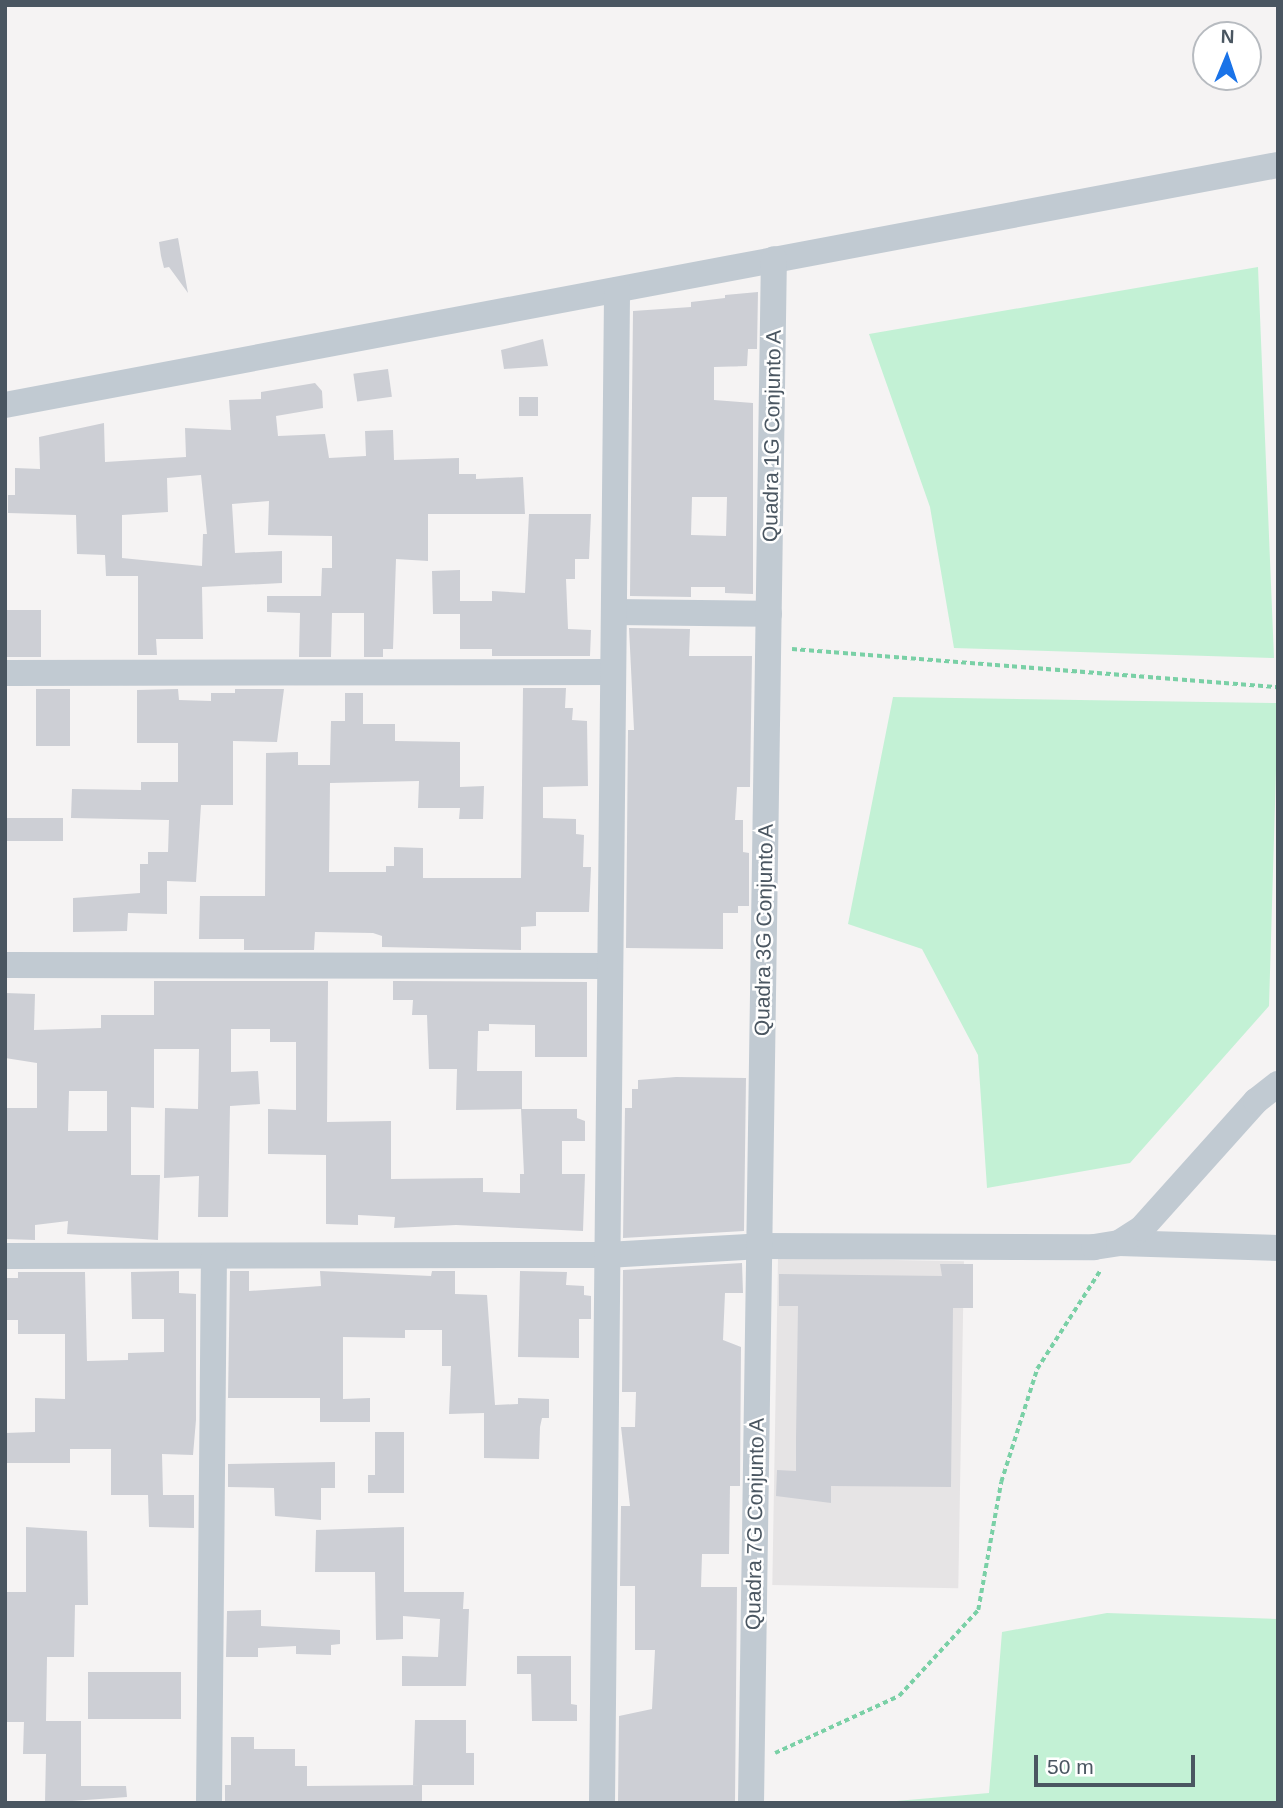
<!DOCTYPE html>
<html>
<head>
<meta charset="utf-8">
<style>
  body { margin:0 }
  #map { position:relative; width:1283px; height:1808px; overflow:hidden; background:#f5f3f3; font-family:Helvetica,sans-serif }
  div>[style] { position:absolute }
  .education>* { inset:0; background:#e6e4e5; transform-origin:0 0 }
  .green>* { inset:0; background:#c3f1d5 }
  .building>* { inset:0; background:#cdcfd5; transform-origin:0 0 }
  .path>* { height:3.5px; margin-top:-1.75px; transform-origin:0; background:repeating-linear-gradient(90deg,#7ad0a6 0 5px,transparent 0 8.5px) }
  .minor>* { height:26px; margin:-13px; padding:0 13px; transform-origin:13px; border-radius:13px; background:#c1cad2 }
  span { translate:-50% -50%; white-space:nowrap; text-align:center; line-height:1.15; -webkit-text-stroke:5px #fff; paint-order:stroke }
  .street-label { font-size:21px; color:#4a5661 }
  .frame { position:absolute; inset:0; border:7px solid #4a5661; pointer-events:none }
  .north { position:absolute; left:1192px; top:21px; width:70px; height:70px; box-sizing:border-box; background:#fff; border:2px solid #b7bbc0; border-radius:50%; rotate:2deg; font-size:19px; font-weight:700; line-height:28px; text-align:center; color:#4a5661 }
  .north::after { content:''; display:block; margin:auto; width:24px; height:32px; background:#1a73e8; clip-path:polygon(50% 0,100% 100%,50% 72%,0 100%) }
  .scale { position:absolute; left:1034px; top:1755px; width:161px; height:32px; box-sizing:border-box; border:4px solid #4a5661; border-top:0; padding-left:9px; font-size:21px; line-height:24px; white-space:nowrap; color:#4a5661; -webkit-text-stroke:5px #fff; paint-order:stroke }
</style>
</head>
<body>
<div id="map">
  <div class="education">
    <div style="left:778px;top:1258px;width:186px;height:327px;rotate:1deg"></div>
  </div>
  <div class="green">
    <div style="clip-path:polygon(1258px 267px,1274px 658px,954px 648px,930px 507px,869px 334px)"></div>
    <div style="clip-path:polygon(893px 697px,1278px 703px,1269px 1006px,1130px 1163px,987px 1188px,978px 1055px,922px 949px,848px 924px)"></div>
    <div style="clip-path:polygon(1107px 1613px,1278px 1619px,1278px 1803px,873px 1803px,989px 1793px,1002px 1632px)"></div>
  </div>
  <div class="building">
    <div style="clip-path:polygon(178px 238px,188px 293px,169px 267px,164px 268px,161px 256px,159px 242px)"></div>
    <div style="clip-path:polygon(evenodd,758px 292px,757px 349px,748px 349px,747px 366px,714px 367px,714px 400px,753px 403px,753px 594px,725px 593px,725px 587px,691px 587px,691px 597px,630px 596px,633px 311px,691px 307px,691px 302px,725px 298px,725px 295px,758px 292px,692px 497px,727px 497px,726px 536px,691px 535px,692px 497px)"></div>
    <div style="clip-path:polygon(543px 339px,548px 366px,504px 369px,501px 350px)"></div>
    <div style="left:388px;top:369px;width:28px;height:35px;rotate:82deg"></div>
    <div style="clip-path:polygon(evenodd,315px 383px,322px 391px,323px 408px,276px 416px,278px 436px,325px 434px,329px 458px,366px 456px,365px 431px,393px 430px,394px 460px,459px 458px,459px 474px,476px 474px,476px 479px,523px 477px,525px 514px,428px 514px,428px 561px,396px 559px,393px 649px,383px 649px,383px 657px,364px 657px,364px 613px,332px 613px,331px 657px,299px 657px,300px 613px,267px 612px,267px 596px,321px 596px,322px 568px,332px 568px,332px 536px,268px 535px,269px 501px,232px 504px,235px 553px,282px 551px,282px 583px,202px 587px,203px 639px,156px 639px,157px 655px,138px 655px,138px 576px,106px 576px,105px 555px,77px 554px,76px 515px,8px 513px,8px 495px,15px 495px,15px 468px,40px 469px,39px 437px,104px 423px,105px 462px,186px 457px,185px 428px,231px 430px,229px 400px,261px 399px,261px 392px,315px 383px,201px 475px,207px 534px,203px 534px,202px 566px,122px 558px,122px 515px,168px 512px,167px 478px,201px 475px)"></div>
    <div style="left:519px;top:397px;width:19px;height:19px"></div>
    <div style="clip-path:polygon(529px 514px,591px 514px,589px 559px,575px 559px,575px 579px,566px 579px,568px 629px,591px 630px,590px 656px,492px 656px,492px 649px,460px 649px,460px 614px,433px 614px,432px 571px,460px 570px,460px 601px,492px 601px,492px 591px,525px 593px)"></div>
    <div style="left:5px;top:610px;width:36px;height:47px"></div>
    <div style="clip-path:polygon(629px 628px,690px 629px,689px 656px,752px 656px,750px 787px,737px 787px,735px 820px,743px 820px,743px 852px,749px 853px,749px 906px,738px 906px,738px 913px,723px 913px,723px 949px,626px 948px,628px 730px,634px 730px)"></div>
    <div style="clip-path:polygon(523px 688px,566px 688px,565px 708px,573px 708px,572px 720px,587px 721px,588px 786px,543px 787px,543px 818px,576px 819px,576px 834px,584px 835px,583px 867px,591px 867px,589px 912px,536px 912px,536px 926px,521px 927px,521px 950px,382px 947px,382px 936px,373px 933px,315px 932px,314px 950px,244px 950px,244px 939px,199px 939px,200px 896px,265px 896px,266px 753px,298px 752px,298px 765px,330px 765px,331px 721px,345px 721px,345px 693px,363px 693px,363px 724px,395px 724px,395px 741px,460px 742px,460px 787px,484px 786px,483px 819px,459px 819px,460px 808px,418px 808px,419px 781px,330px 783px,329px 872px,386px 872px,386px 866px,394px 866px,394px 847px,423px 848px,423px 878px,521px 878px)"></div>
    <div style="left:36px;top:689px;width:34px;height:57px"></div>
    <div style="clip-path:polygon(178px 689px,179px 700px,211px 701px,211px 693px,235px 693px,235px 689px,284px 689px,277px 742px,233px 741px,233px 805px,201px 805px,196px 882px,167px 881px,167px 914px,128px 913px,127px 931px,73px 932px,73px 898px,140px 893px,140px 864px,148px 864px,148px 852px,168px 852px,169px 820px,71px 818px,72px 789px,141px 790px,141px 782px,178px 782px,178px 743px,137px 743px,137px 690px)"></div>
    <div style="left:6px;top:818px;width:57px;height:23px"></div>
    <div style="clip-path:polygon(evenodd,154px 981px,328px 981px,327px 1122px,391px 1121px,391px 1179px,483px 1178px,483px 1192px,520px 1193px,520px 1174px,524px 1174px,521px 1109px,577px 1109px,577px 1118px,585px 1121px,585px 1141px,562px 1141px,562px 1174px,585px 1174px,583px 1231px,456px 1225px,394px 1228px,395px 1217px,358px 1215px,358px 1225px,326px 1224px,326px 1155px,268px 1154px,268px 1109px,296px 1110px,296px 1042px,270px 1042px,270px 1029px,231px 1029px,231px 1072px,258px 1071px,260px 1104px,230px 1106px,228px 1217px,198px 1217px,199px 1176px,164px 1178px,165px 1108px,198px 1109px,199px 1049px,154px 1049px,154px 1108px,131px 1107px,131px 1175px,160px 1175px,158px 1240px,67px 1234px,68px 1221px,35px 1225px,35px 1240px,5px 1239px,6px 1108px,37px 1108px,37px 1063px,5px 1058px,5px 993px,35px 994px,34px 1030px,101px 1028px,101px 1015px,154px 1015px,154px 981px,69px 1091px,107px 1091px,107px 1131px,68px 1131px,69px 1091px)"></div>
    <div style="clip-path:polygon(393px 981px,587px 982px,587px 1057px,535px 1057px,535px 1025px,489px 1024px,489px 1031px,478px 1031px,477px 1071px,522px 1071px,522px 1109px,456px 1110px,457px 1069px,429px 1069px,427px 1015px,412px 1015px,413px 1000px,393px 1000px)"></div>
    <div style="clip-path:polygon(676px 1077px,746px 1078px,744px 1231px,623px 1238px,625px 1108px,632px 1108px,632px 1089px,638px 1089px,638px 1080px)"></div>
    <div style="clip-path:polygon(742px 1263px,743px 1293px,725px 1293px,723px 1340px,741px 1347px,740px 1486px,730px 1486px,729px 1554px,702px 1554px,701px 1587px,737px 1587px,735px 1803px,618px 1803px,619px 1716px,652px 1709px,655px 1650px,635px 1650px,635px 1586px,620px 1586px,621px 1506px,630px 1506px,621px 1427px,635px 1427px,636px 1392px,622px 1392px,623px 1270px)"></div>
    <div style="clip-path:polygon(940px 1264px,973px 1264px,973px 1308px,953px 1308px,951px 1487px,831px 1486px,831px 1503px,776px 1496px,777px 1470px,796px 1471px,796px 1438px,798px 1306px,779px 1306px,779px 1274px,942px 1276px)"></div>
    <div style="clip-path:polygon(179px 1271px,179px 1293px,196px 1294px,196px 1420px,193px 1455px,162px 1454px,163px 1495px,194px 1495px,194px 1528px,149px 1527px,148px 1495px,156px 1495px,111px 1495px,111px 1449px,70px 1449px,70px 1463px,5px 1463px,5px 1433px,35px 1432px,35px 1398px,65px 1399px,65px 1334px,18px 1334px,18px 1320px,5px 1320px,5px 1278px,18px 1278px,18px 1272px,85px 1272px,87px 1361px,128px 1360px,128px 1353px,164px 1352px,164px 1319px,132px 1319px,131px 1272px)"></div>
    <div style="clip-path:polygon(230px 1271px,249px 1271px,249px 1291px,321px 1286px,320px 1271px,431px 1276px,432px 1271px,455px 1271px,455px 1294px,487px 1295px,495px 1405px,518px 1404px,518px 1398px,549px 1399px,549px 1418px,542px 1418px,540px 1427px,539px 1459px,484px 1458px,484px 1413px,449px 1414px,451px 1366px,442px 1366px,442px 1330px,405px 1330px,405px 1338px,343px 1337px,343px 1399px,370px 1398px,370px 1422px,320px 1422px,320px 1398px,228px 1398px)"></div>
    <div style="clip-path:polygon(520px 1271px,567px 1272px,566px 1285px,584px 1286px,584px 1295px,591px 1296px,591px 1319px,579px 1319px,579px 1358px,518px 1357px)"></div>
    <div style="clip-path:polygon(375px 1432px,404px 1432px,404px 1493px,368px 1493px,368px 1475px,375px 1475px)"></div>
    <div style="clip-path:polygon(335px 1462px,335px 1488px,321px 1488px,321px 1520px,275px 1516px,274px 1488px,228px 1487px,228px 1464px)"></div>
    <div style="clip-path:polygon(26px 1527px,87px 1531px,88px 1605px,75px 1605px,74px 1657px,47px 1657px,46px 1721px,81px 1721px,81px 1786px,126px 1786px,127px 1797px,45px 1803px,46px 1754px,23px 1754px,24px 1722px,5px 1722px,5px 1592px,26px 1592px)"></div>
    <div style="clip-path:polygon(404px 1527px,404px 1592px,464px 1592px,463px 1609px,469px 1609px,466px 1686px,402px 1686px,402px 1656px,438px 1657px,440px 1619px,403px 1616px,403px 1639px,376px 1640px,375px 1572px,315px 1572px,316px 1530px)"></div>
    <div style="clip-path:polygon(261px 1610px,261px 1626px,340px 1630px,340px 1644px,331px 1645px,331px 1655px,296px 1654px,296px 1646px,258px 1648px,258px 1657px,226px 1657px,227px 1611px)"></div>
    <div style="clip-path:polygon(517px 1656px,571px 1656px,571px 1704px,577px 1705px,577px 1721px,532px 1721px,531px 1674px,517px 1674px)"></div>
    <div style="left:88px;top:1672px;width:93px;height:47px"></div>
    <div style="clip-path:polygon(415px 1720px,466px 1720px,466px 1753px,474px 1753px,474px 1785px,413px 1785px)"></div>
    <div style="clip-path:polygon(231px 1737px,254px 1737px,254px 1749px,295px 1749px,295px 1766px,307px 1766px,307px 1786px,422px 1785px,422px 1803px,225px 1803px,225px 1785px,231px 1785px)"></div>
  </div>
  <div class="path">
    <div style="left:792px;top:649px;width:487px;rotate:4.5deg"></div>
    <div style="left:775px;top:1753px;width:136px;rotate:-24.7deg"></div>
    <div style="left:899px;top:1696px;width:117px;rotate:-47.4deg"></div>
    <div style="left:978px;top:1610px;width:130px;rotate:-79.8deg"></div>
    <div style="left:1001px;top:1482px;width:119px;rotate:-72.3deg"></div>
    <div style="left:1037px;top:1369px;width:117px;rotate:-57.3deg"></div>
  </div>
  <div class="minor">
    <div style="left:5px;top:405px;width:1295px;rotate:-10.68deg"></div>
    <div style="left:614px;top:612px;width:155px;rotate:0.7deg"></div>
    <div style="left:5px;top:673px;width:608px;rotate:-0.09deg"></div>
    <div style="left:5px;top:965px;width:605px;rotate:0.09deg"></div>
    <div style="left:1119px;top:1243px;width:159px;rotate:1.8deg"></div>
    <div style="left:5px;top:1256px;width:602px;rotate:-0.1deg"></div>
    <div style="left:607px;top:1255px;width:154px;rotate:-3.3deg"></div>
    <div style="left:761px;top:1246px;width:333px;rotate:0.2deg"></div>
    <div style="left:1094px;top:1247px;width:25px;rotate:-9deg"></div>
    <div style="left:1119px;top:1243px;width:27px;rotate:-33deg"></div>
    <div style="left:1142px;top:1228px;width:171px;rotate:-48.1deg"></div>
    <div style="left:1256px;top:1101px;width:28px;rotate:-38deg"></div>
    <div style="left:209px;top:1803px;width:547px;rotate:-89.48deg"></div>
    <div style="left:602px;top:1803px;width:1513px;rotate:-89.43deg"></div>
    <div style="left:751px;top:1803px;width:1544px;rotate:-89.15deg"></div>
  </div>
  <div class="street-label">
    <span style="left:772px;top:436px;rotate:-89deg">Quadra 1G Conjunto A</span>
    <span style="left:764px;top:930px;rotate:-89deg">Quadra 3G Conjunto A</span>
    <span style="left:755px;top:1524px;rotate:-89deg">Quadra 7G Conjunto A</span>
  </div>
  <div class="frame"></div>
  <div class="north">N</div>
  <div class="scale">50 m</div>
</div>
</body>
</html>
